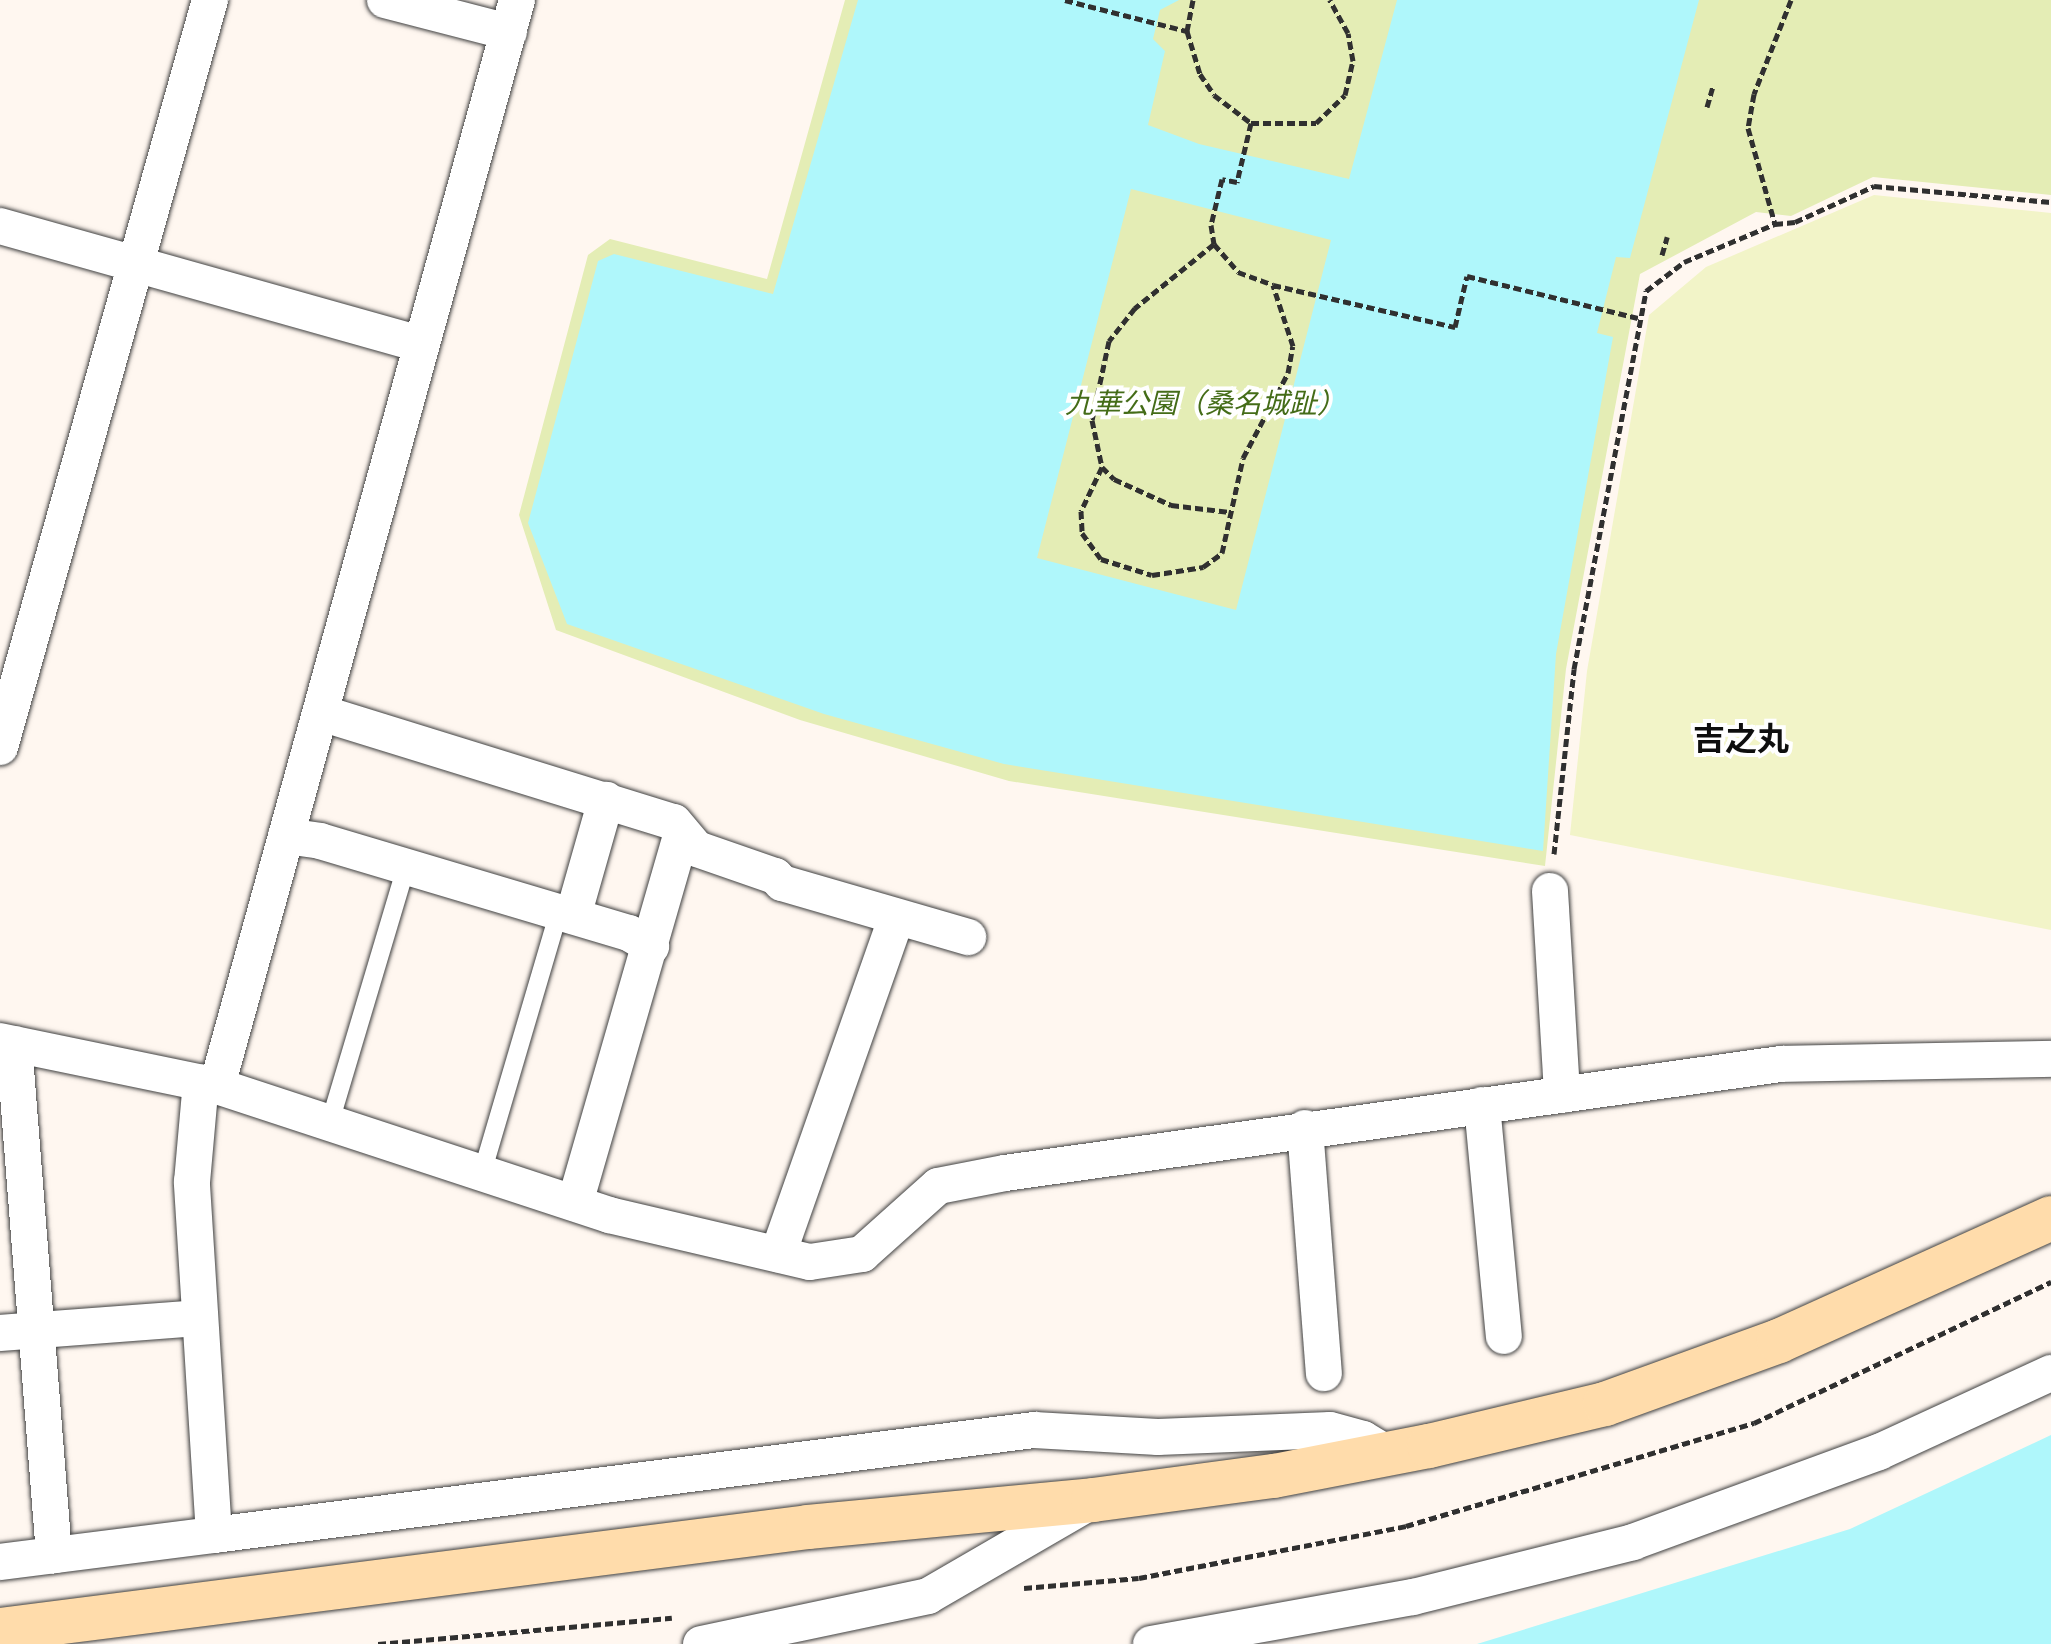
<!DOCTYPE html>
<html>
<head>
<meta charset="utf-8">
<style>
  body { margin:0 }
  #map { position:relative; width:2051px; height:1644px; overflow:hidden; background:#fff7f0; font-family:"Libre Baskerville","Noto Sans JP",serif }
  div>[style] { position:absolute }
  .green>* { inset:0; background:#e4edb5 }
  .pitch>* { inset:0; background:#f2f4c8 }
  .water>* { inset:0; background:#aff7fb }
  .path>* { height:5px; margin-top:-2.5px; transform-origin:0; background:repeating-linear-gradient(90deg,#303030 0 8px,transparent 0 12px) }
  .roads { filter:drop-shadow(0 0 2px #414141) drop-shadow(0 0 2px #414141) }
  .lane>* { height:18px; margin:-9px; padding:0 9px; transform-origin:9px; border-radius:9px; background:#fff }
  .street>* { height:36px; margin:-18px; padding:0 18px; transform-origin:18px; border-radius:18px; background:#fff }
  .secondary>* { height:44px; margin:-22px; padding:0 22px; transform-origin:22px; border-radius:22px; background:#ffdcab }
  span { translate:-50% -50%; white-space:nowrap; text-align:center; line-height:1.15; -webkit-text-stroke:8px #fff; paint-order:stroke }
  .park-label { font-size:28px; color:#446c18; font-style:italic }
  .quarter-label { font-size:32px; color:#0e0e0e; font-weight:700 }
</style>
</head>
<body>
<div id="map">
  <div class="green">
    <div style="clip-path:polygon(845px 0,2051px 0,2051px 195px,1873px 177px,1791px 216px,1756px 212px,1640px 274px,1566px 669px,1545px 866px,1009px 781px,800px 720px,556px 630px,519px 515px,588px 255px,610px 239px,767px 279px)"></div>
  </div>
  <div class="pitch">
    <div style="clip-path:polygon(1874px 195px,2051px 213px,2051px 930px,1570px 835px,1587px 671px,1649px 315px,1706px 267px)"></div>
  </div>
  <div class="water">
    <div style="clip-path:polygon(evenodd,858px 0,1179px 0,1160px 10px,1153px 39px,1165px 51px,1148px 125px,1199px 144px,1349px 179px,1397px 0,1699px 0,1630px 258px,1616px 257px,1597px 333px,1613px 337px,1556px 654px,1543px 851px,1004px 764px,824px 714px,567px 624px,528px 523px,598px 261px,614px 254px,773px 294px,858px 0,1131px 189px,1331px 240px,1236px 610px,1037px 558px,1131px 189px)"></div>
    <div style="clip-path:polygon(2051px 1435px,2051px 1644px,1477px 1644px,1850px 1529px)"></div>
  </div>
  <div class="path">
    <div style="left:1065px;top:0;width:126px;rotate:14.3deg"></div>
    <div style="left:1193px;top:0;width:32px;rotate:101deg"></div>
    <div style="left:1187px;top:31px;width:45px;rotate:73.2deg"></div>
    <div style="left:1200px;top:74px;width:25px;rotate:56deg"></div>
    <div style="left:1214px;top:95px;width:46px;rotate:37.1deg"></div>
    <div style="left:1251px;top:123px;width:61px;rotate:103.3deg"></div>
    <div style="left:1237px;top:182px;width:15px;rotate:-169deg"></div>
    <div style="left:1222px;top:179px;width:47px;rotate:103.4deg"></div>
    <div style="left:1211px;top:225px;width:19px;rotate:81deg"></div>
    <div style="left:1214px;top:244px;width:37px;rotate:49deg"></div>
    <div style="left:1238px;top:272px;width:37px;rotate:20deg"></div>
    <div style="left:1273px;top:285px;width:187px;rotate:13deg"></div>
    <div style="left:1455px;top:327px;width:52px;rotate:-76.8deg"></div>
    <div style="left:1467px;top:276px;width:176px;rotate:13.8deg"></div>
    <div style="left:1791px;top:0;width:101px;rotate:111.5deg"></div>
    <div style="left:1754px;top:94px;width:35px;rotate:100deg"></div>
    <div style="left:1748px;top:128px;width:100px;rotate:74.3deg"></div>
    <div style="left:1775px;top:224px;width:20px;rotate:-6deg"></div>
    <div style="left:1795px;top:222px;width:87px;rotate:-24.5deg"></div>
    <div style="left:1874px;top:186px;width:178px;rotate:5.2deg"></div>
    <div style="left:1707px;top:107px;width:22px;rotate:-74deg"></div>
    <div style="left:1251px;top:123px;width:65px"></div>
    <div style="left:1316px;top:123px;width:40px;rotate:-44deg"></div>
    <div style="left:1345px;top:95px;width:35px;rotate:-77deg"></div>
    <div style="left:1353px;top:61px;width:28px;rotate:-100deg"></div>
    <div style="left:1348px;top:33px;width:38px;rotate:-119deg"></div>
    <div style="left:1214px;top:244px;width:102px;rotate:141deg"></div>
    <div style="left:1135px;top:308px;width:42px;rotate:128.2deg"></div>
    <div style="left:1109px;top:341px;width:81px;rotate:102.1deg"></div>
    <div style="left:1092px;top:420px;width:48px;rotate:78deg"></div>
    <div style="left:1102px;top:467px;width:49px;rotate:115.5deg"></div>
    <div style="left:1081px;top:511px;width:22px;rotate:87deg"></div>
    <div style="left:1082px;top:533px;width:32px;rotate:54deg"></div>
    <div style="left:1101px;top:559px;width:53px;rotate:17.4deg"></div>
    <div style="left:1152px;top:575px;width:52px;rotate:-8.9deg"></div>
    <div style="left:1203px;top:567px;width:24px;rotate:-36deg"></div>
    <div style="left:1222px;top:553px;width:97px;rotate:-77.5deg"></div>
    <div style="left:1243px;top:458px;width:96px;rotate:-62.1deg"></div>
    <div style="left:1288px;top:373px;width:27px;rotate:-80deg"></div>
    <div style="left:1293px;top:346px;width:64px;rotate:-108.2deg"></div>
    <div style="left:1662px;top:255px;width:19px;rotate:-74deg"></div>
    <div style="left:1102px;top:467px;width:17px;rotate:45deg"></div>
    <div style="left:1114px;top:479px;width:63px;rotate:24.5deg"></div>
    <div style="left:1171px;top:505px;width:59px;rotate:6.8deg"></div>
    <div style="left:1554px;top:854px;width:186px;rotate:-83.8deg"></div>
    <div style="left:1574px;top:669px;width:385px;rotate:-79.2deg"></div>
    <div style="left:1646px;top:291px;width:48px;rotate:-37.3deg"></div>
    <div style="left:1684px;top:262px;width:99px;rotate:-22.7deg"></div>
    <div style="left:1024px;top:1588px;width:115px;rotate:-5deg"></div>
    <div style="left:1139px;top:1578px;width:272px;rotate:-11deg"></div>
    <div style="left:1406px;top:1526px;width:363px;rotate:-16.5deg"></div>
    <div style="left:1754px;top:1423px;width:329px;rotate:-25.4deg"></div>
    <div style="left:378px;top:1644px;width:295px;rotate:-5.1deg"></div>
  </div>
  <div class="roads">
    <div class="lane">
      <div style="left:330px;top:1122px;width:266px;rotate:-73.4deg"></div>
      <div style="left:482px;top:1173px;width:272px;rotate:-73.6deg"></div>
    </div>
    <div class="street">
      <div style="left:385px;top:0;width:128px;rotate:14.5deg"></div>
      <div style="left:0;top:226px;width:437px;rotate:15.7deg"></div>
      <div style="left:321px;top:713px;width:369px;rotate:17.2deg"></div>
      <div style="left:674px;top:822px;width:35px;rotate:50deg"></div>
      <div style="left:697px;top:849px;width:83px;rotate:19.1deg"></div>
      <div style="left:775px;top:876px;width:10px;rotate:45deg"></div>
      <div style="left:782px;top:883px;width:194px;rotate:16.2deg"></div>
      <div style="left:0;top:747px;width:776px;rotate:-74.3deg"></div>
      <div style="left:286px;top:836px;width:34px;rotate:8deg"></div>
      <div style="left:320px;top:841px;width:322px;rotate:16.6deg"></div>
      <div style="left:629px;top:933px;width:26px;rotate:31deg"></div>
      <div style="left:1550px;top:891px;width:204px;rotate:86.6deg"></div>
      <div style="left:573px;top:916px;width:121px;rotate:-74.1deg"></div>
      <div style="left:0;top:1041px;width:222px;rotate:11.7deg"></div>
      <div style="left:217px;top:1086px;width:413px;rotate:18.2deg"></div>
      <div style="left:609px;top:1215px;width:206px;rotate:13.2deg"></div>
      <div style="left:810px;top:1262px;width:53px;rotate:-8.7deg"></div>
      <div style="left:862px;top:1254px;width:102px;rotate:-41.8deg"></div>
      <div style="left:938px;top:1186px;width:68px;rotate:-11deg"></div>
      <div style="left:1005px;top:1173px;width:784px;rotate:-8deg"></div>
      <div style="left:1781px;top:1064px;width:270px;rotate:-1.1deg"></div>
      <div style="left:14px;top:1044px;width:513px;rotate:85.52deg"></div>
      <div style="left:217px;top:1086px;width:1127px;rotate:-74.56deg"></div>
      <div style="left:1482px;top:1105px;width:232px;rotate:84.6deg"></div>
      <div style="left:1305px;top:1128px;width:246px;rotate:85.6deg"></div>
      <div style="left:575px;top:1203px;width:385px;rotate:-73.9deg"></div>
      <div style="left:778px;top:1254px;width:357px;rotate:-70.6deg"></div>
      <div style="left:0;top:1333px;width:200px;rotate:-4.3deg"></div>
      <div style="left:214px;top:1535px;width:827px;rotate:-7.3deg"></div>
      <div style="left:1034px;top:1430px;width:124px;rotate:3.2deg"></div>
      <div style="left:1158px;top:1437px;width:172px;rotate:-2.3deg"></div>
      <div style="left:1330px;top:1430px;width:34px;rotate:15deg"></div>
      <div style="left:1363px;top:1439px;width:29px;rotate:31deg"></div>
      <div style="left:0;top:1562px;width:216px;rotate:-7.2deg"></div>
      <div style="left:214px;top:1535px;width:354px;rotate:-93.6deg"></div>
      <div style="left:192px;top:1182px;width:100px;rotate:-84.9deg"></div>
      <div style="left:701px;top:1644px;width:232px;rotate:-11.9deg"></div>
      <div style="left:928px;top:1596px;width:190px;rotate:-30.1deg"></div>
      <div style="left:1151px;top:1644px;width:266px;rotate:-10.2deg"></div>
      <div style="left:1413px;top:1597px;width:227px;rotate:-14deg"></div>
      <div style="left:1633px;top:1542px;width:262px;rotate:-20.1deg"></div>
      <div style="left:1879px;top:1452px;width:189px;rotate:-24.7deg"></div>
    </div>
    <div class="secondary">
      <div style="left:0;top:1630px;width:815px;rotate:-7.26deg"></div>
      <div style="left:808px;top:1527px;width:286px;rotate:-5.4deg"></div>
      <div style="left:1093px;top:1500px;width:183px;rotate:-7.6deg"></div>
      <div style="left:1274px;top:1476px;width:158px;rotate:-11deg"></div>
      <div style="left:1429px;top:1446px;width:181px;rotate:-13.4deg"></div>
      <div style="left:1605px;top:1404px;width:185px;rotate:-19.9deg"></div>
      <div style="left:1779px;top:1341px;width:299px;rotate:-24.3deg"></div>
    </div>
  </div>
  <div class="park-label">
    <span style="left:1205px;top:404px">九華公園（桑名城趾）</span>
  </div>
  <div class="quarter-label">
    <span style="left:1741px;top:739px">吉之丸</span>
  </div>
</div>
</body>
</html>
